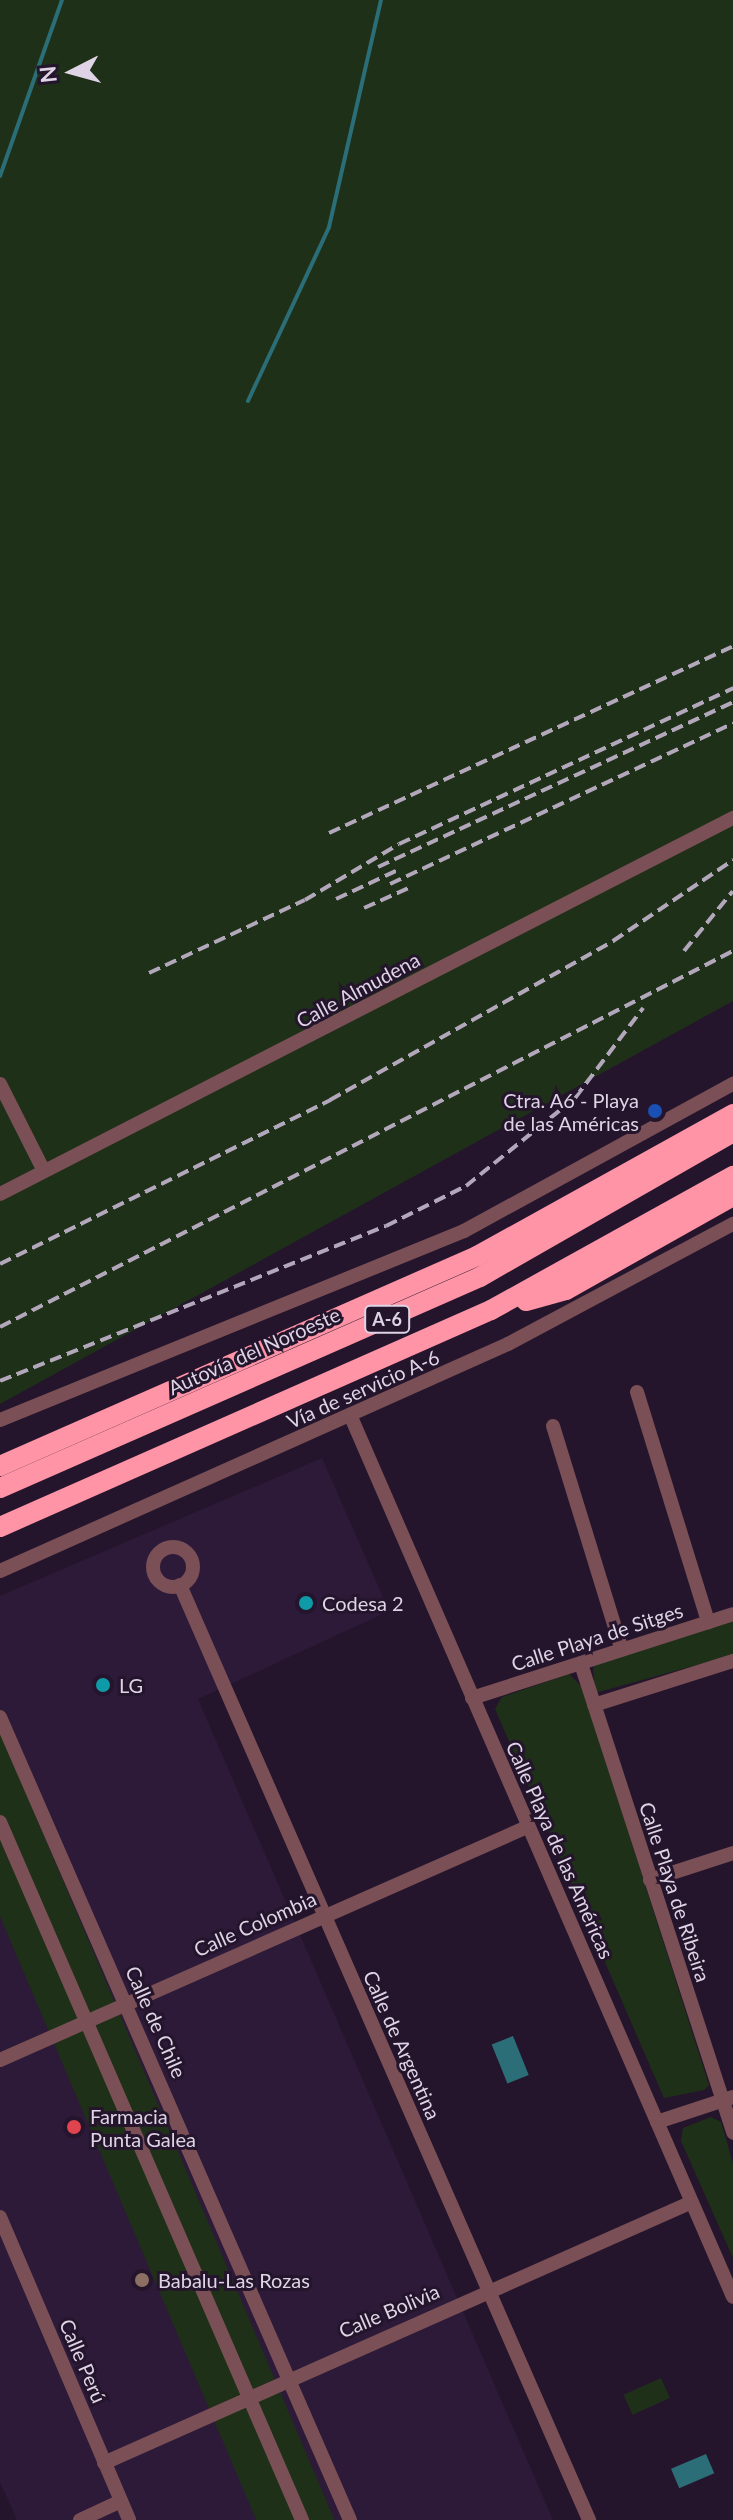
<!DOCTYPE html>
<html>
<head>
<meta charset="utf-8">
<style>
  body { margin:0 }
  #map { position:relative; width:733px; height:2520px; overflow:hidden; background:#24152d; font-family:Lato,sans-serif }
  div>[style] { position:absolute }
  .built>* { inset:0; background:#2d1a39 }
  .green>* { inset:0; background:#1f3019; transform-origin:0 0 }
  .water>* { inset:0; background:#2c6e78; transform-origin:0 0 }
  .stream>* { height:4px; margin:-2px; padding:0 2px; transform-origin:2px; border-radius:2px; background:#2c6e78 }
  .minor>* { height:14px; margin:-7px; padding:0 7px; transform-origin:7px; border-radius:7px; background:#7a4f55 }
  .minor>.ring { margin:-7px; padding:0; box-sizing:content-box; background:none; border:14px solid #7a4f55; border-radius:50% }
  .highway>* { height:20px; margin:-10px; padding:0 10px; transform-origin:10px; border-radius:10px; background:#fe94a5 }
  .rail>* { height:4px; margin-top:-2px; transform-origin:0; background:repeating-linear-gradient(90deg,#b3a8bb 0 12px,transparent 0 18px) }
  .dots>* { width:22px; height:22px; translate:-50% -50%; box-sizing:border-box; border:4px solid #24152d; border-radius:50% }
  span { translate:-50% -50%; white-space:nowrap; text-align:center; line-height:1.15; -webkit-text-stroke:6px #24152d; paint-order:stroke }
  .shield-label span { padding:2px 6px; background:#24152d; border:2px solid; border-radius:6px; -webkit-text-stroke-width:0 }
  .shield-label { font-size:18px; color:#ded4e5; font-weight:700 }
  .street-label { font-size:20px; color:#ded4e5 }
  .poi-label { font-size:20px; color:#ded4e5 }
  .right { translate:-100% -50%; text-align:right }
  .left { translate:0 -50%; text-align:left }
  .north { position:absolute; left:32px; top:32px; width:80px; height:80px; -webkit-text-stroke:6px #24152d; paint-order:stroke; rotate:264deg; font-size:22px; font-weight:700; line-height:32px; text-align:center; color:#ded4e5 }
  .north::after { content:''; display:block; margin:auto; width:28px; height:36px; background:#ded4e5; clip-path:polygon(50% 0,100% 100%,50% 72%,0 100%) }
</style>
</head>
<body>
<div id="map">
  <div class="built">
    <div style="clip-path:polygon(322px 1458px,389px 1611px,198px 1699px,553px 2520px,17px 2520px,0 2482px,0 1596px)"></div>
  </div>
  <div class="green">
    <div style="clip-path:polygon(0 0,733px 0,733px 1001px,0 1404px)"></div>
    <div style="clip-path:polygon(733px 1621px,733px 1655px,595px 1693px,593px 1666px)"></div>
    <div style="clip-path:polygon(569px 1674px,582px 1687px,709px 2085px,704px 2090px,664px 2098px,495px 1709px,502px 1697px)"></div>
    <div style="left:0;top:1732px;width:859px;height:72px;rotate:67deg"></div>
    <div style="clip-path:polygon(711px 2117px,721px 2122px,733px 2163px,733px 2258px,681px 2141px,683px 2128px)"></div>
    <div style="left:661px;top:2378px;width:22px;height:41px;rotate:66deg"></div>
  </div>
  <div class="water">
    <div style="left:513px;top:2036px;width:42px;height:23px;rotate:68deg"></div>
    <div style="left:706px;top:2454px;width:21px;height:38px;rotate:67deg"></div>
  </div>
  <div class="stream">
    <div style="left:0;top:176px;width:187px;rotate:-70.6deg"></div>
    <div style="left:248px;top:401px;width:192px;rotate:-65deg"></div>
    <div style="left:329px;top:227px;width:233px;rotate:-77.1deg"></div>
  </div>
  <div class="minor">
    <div style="left:0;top:1084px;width:97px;rotate:63.2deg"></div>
    <div style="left:0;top:1194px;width:824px;rotate:-27.16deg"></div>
    <div style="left:637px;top:1392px;width:241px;rotate:72.8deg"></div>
    <div style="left:351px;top:1417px;width:959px;rotate:66.53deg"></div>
    <div style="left:0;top:1420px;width:501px;rotate:-22.16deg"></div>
    <div style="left:464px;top:1231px;width:307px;rotate:-28.7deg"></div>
    <div style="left:553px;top:1426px;width:234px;rotate:72.9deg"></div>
    <div class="ring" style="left:153px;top:1547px;width:26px;height:26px"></div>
    <div style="left:0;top:1571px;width:556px;rotate:-24.08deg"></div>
    <div style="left:508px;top:1344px;width:255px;rotate:-28.1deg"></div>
    <div style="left:180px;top:1585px;width:1021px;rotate:66.37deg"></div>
    <div style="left:581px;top:1664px;width:493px;rotate:72deg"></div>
    <div style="left:472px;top:1698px;width:274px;rotate:-17.8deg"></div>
    <div style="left:594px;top:1705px;width:146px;rotate:-17.6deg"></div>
    <div style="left:0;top:1717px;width:876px;rotate:66.45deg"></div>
    <div style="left:0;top:1822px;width:761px;rotate:66.6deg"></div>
    <div style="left:650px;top:1880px;width:87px;rotate:-18deg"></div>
    <div style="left:0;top:2060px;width:576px;rotate:-23.85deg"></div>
    <div style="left:657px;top:2122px;width:80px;rotate:-18.2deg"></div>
    <div style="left:0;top:2217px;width:329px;rotate:66.9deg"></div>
    <div style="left:104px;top:2463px;width:643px;rotate:-23.94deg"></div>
    <div style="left:80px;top:2520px;width:45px;rotate:-24.9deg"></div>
  </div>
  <div class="highway">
    <div style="left:526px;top:1301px;width:41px;rotate:-15.4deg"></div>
    <div style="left:566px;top:1290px;width:192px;rotate:-29.4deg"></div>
    <div style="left:0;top:1466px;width:521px;rotate:-23.76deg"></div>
    <div style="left:477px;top:1256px;width:293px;rotate:-29deg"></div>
    <div style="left:0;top:1488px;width:524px;rotate:-23.73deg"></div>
    <div style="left:480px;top:1277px;width:292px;rotate:-29.8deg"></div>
    <div style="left:0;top:1527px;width:537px;rotate:-23.84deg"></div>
    <div style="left:491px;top:1310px;width:277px;rotate:-29deg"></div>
  </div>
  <div class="rail">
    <div style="left:329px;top:833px;width:445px;rotate:-24.8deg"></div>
    <div style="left:378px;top:867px;width:391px;rotate:-24.9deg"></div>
    <div style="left:390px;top:884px;width:379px;rotate:-25.1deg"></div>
    <div style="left:336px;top:899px;width:71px;rotate:-25.1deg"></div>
    <div style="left:364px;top:908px;width:51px;rotate:-24.1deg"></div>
    <div style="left:684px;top:951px;width:77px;rotate:-50.8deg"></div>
    <div style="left:149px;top:973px;width:172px;rotate:-25.1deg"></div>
    <div style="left:305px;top:900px;width:109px;rotate:-30.8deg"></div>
    <div style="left:399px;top:844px;width:369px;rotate:-25deg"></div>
    <div style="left:0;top:1264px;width:369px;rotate:-26.4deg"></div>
    <div style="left:330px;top:1100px;width:325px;rotate:-29.3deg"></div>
    <div style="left:613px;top:941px;width:145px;rotate:-34deg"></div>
    <div style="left:0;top:1327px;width:824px;rotate:-27.16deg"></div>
    <div style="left:0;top:1381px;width:416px;rotate:-21.9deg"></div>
    <div style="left:386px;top:1226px;width:89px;rotate:-26.6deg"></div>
    <div style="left:466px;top:1186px;width:140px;rotate:-38.9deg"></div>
    <div style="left:575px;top:1098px;width:113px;rotate:-52.9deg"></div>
  </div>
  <div class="dots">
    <div style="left:655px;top:1111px;background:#1a4fb4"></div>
    <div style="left:306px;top:1603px;background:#0f9aa8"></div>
    <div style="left:103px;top:1685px;background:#0f9aa8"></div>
    <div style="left:74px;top:2127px;background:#e0444e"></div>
    <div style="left:142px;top:2280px;background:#8d6e63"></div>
  </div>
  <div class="shield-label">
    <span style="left:387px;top:1319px">A-6</span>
  </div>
  <div class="street-label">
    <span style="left:358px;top:990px;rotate:-28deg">Calle Almudena</span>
    <span style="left:254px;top:1351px;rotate:-24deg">Autovía del Noroeste</span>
    <span style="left:363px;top:1389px;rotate:-24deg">Vía de servicio A-6</span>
    <span style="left:597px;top:1637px;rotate:-18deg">Calle Playa de Sitges</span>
    <span style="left:560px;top:1850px;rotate:66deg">Calle Playa de las Américas</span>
    <span style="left:675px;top:1892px;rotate:72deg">Calle Playa de Ribeira</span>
    <span style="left:255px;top:1924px;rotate:-24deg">Calle Colombia</span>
    <span style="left:156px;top:2022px;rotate:66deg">Calle de Chile</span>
    <span style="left:402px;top:2045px;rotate:66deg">Calle de Argentina</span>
    <span style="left:389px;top:2311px;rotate:-23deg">Calle Bolivia</span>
    <span style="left:83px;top:2361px;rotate:67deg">Calle Perú</span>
  </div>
  <div class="poi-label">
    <span class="right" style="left:639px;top:1112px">Ctra. A6 - Playa<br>de las Américas</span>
    <span class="left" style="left:322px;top:1603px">Codesa 2</span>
    <span class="left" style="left:119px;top:1685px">LG</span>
    <span class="left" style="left:90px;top:2128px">Farmacia<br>Punta Galea</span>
    <span class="left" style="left:158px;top:2280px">Babalu-Las Rozas</span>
  </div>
  <div class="north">N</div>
</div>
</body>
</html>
